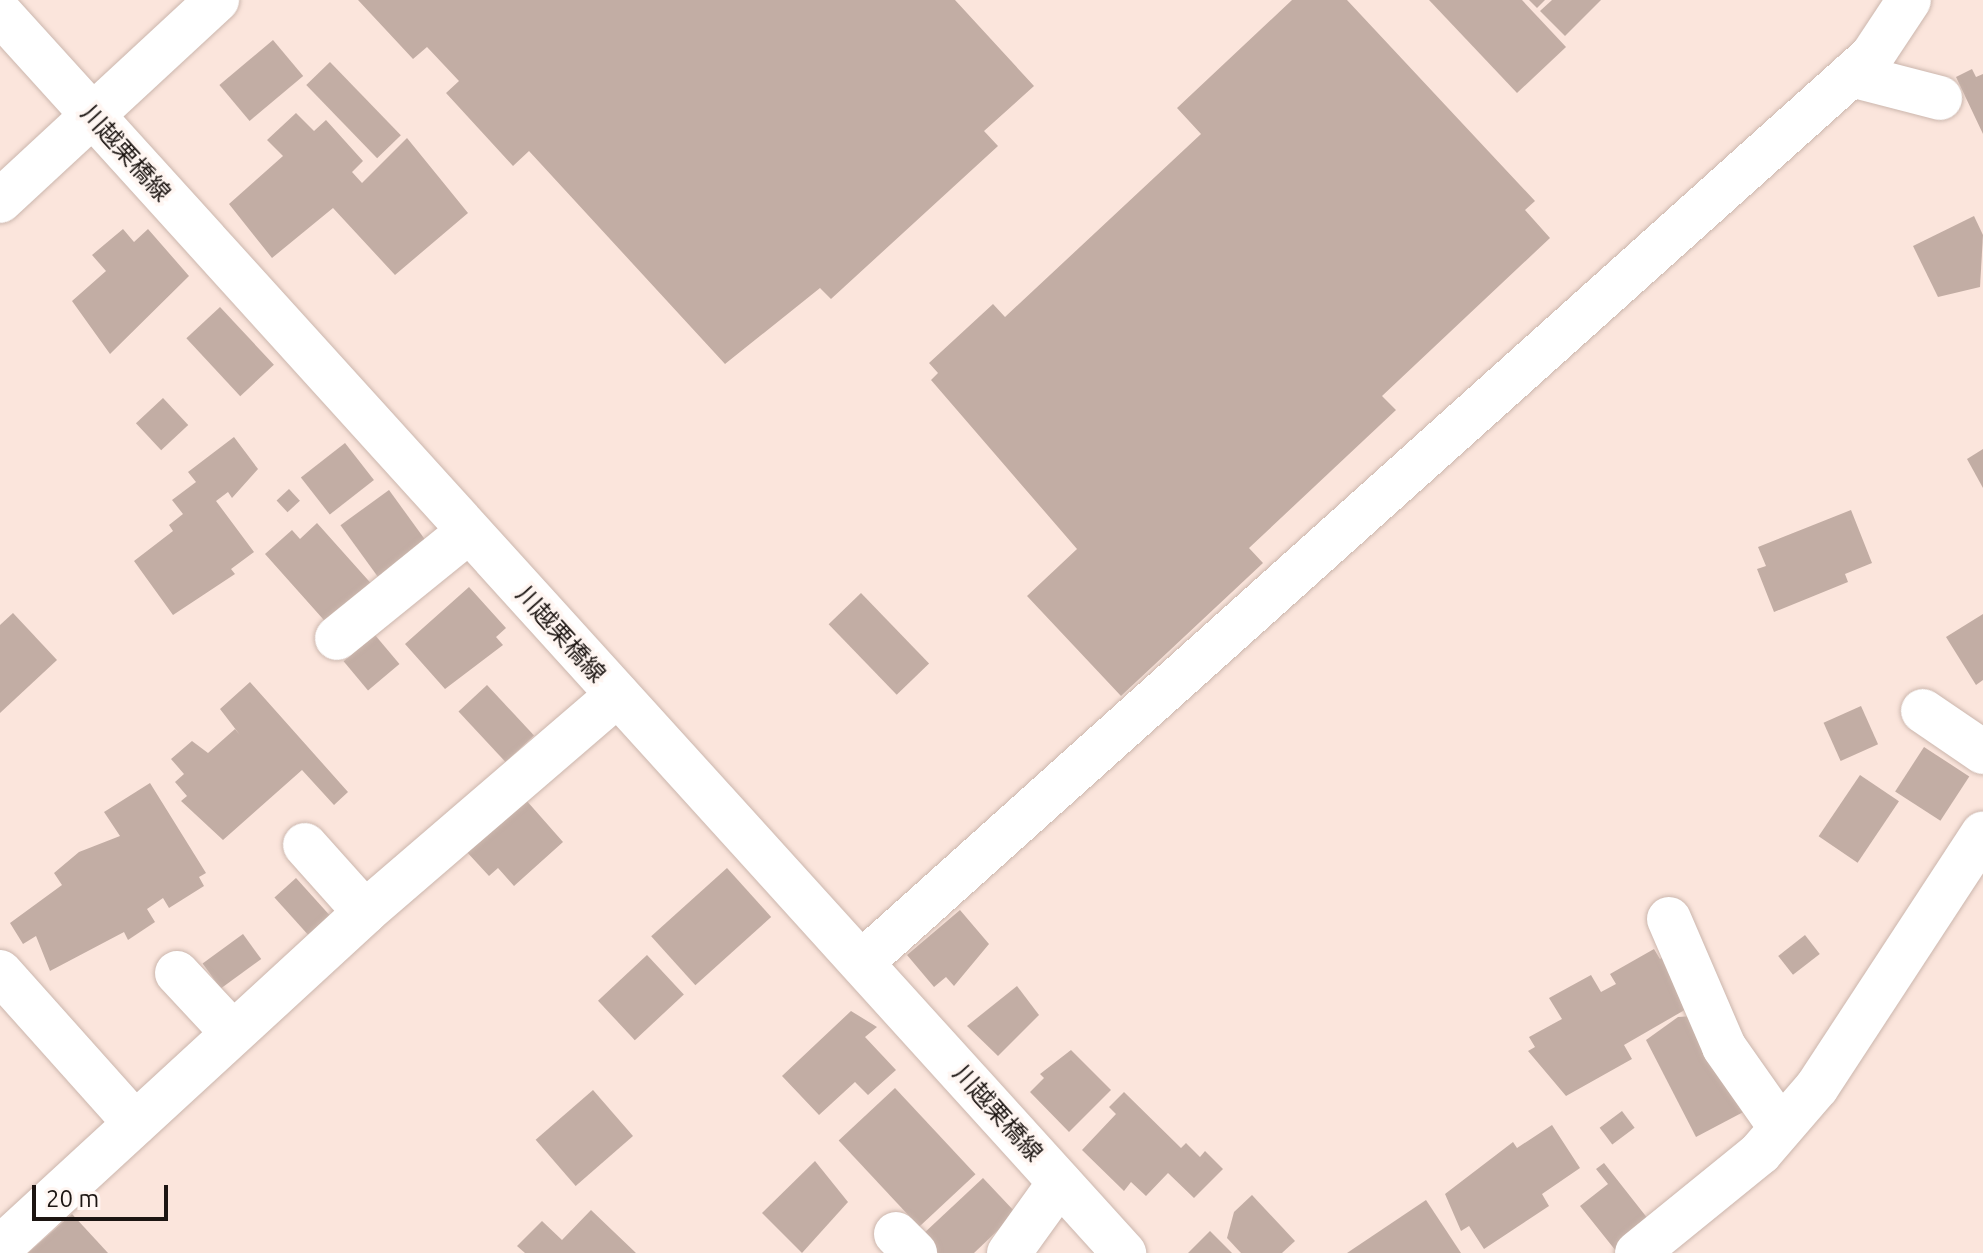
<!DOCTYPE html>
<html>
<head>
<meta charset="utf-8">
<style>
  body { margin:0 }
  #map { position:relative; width:1983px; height:1253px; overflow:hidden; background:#fbe5dc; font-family:Ubuntu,"Noto Sans JP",sans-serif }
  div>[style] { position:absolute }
  .building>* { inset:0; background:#c2ada4; transform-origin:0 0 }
  .roads { filter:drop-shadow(0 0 2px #cbb6ad) drop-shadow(0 0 2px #cbb6ad) }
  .minor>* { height:44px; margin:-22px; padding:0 22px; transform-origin:22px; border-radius:22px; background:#fff }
  .major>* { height:44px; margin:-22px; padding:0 22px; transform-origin:22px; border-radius:22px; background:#fff }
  span { translate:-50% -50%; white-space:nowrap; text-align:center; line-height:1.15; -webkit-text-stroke:7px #fff6f2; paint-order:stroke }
  .street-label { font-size:24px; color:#1c1512 }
  .scale { position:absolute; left:32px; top:1185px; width:136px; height:36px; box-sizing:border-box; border:4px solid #1c1512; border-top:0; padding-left:10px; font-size:24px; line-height:28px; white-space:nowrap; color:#1c1512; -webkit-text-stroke:6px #fff6f2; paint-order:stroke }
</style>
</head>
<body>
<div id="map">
  <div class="building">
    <div style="clip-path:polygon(358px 0,955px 0,1034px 86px,984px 131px,998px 146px,831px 299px,820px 288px,725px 364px,529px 151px,513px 166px,446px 93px,459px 81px,427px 47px,413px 59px)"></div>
    <div style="clip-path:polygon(1292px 0,1347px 0,1535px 201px,1525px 210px,1550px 238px,1382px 396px,1396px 410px,1249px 548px,1263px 563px,1121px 696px,1027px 596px,1077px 549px,931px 380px,938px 373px,929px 363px,993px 304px,1005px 317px,1201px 134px,1177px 108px)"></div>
    <div style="clip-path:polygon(1429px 0,1522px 0,1566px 47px,1517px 93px)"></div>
    <div style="clip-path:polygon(1529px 0,1545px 0,1537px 8px)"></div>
    <div style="clip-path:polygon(1552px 0,1601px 0,1565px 36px,1540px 11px)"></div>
    <div style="left:273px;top:40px;width:47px;height:70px;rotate:50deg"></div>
    <div style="left:330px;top:62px;width:102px;height:33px;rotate:46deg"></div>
    <div style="clip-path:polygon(1972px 69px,1976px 77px,1983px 74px,1983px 134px,1956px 77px)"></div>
    <div style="clip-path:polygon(296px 113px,314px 131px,326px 120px,363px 161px,352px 172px,362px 183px,407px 138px,468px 213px,395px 275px,333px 208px,272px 258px,229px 204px,283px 156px,267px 140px)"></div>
    <div style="clip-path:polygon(1974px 216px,1983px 235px,1980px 287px,1938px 297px,1913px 246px)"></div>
    <div style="clip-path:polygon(123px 229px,134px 242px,148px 229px,189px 276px,110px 354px,72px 301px,106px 271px,92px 255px)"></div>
    <div style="left:220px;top:307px;width:79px;height:46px;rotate:47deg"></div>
    <div style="left:163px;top:398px;width:37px;height:37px;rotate:47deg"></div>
    <div style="clip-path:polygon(234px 437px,258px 469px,232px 498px,228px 492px,216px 501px,254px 552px,231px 569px,235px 574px,173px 615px,134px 561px,173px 531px,169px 525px,183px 514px,172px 500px,196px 482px,188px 472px)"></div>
    <div style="left:345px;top:443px;width:47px;height:56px;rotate:52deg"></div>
    <div style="clip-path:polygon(1983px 449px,1983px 488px,1967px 459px)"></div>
    <div style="left:289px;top:489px;width:16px;height:17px;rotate:47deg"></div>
    <div style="left:389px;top:490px;width:67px;height:60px;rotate:54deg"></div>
    <div style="clip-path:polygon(1851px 510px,1872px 563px,1845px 574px,1848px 582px,1774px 612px,1757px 569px,1766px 566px,1758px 547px)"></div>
    <div style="clip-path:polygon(317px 523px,376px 589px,331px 628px,265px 554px,292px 530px,300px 539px)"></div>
    <div style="clip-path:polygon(469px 587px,506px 628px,496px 637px,503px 645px,445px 689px,405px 644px)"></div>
    <div style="left:861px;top:593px;width:98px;height:45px;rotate:46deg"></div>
    <div style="clip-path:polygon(13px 613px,57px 660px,0 713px,0 625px)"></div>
    <div style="clip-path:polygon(1983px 614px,1983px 680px,1976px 685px,1946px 637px)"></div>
    <div style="left:375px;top:635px;width:38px;height:41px;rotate:50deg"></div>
    <div style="clip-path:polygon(250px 682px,348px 792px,334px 805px,302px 770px,223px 840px,181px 801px,187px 796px,175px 782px,184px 774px,171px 759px,192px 741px,208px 753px,235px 729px,240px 735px,220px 709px)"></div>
    <div style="left:487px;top:685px;width:69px;height:39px;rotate:47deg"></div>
    <div style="left:1861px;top:706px;width:42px;height:41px;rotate:66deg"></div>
    <div style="left:1924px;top:747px;width:54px;height:53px;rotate:33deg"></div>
    <div style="left:1860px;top:775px;width:47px;height:74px;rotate:34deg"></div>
    <div style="clip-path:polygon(150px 783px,206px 873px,199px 877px,204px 886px,169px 908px,163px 898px,147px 909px,155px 922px,128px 940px,124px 932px,50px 971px,36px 936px,23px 944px,10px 923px,62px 885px,54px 873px,79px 852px,120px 836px,104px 812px)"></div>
    <div style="clip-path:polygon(526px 800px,563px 842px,514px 886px,498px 868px,489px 876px,465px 850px)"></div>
    <div style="left:727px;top:868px;width:66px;height:102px;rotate:48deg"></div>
    <div style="left:296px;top:878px;width:58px;height:29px;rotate:48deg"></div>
    <div style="clip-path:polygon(960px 910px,989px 944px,954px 986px,946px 977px,934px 987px,907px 955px)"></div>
    <div style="left:243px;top:934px;width:31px;height:50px;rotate:54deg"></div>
    <div style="left:1805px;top:935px;width:24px;height:34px;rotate:52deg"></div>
    <div style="clip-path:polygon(1654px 949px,1660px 959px,1667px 955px,1695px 1004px,1624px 1045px,1632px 1059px,1566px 1096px,1528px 1051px,1535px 1047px,1529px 1037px,1562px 1019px,1549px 998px,1591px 975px,1601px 992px,1616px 984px,1610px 974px)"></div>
    <div style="left:647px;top:955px;width:54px;height:67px;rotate:47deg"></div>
    <div style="clip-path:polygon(1017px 986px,1039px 1015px,998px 1056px,967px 1026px)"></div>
    <div style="clip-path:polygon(851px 1011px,877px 1027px,865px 1037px,896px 1070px,868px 1095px,855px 1082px,819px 1115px,782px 1076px)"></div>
    <div style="clip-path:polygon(1693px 1016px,1749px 1109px,1696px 1137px,1646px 1040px,1678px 1017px)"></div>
    <div style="clip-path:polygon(1071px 1050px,1111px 1090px,1069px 1132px,1030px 1092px,1044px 1078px,1040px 1074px)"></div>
    <div style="left:895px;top:1088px;width:118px;height:77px;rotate:47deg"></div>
    <div style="left:593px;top:1090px;width:61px;height:76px;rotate:49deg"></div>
    <div style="clip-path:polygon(1124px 1092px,1181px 1148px,1186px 1143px,1200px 1157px,1205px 1151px,1223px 1169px,1194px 1198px,1168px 1173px,1146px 1196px,1131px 1182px,1124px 1191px,1082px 1150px,1116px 1114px,1109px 1107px)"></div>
    <div style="left:1622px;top:1111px;width:21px;height:28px;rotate:53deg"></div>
    <div style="clip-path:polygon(1552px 1125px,1580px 1168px,1542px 1194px,1549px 1206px,1484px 1249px,1469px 1226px,1461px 1231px,1445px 1194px,1513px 1142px,1517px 1148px)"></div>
    <div style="clip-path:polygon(815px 1161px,848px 1202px,802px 1253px,762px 1213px)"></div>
    <div style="clip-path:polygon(1604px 1163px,1652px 1224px,1616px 1251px,1580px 1206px,1608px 1184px,1596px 1169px)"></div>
    <div style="clip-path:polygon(983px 1178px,1016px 1213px,974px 1253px,938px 1253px,922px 1235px)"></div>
    <div style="clip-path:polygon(1252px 1195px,1295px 1241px,1282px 1253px,1241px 1253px,1227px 1238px,1234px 1212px)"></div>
    <div style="clip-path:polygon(1426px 1200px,1461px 1253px,1347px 1253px)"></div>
    <div style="clip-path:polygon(591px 1210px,636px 1253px,525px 1253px,517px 1246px,542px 1221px,562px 1240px)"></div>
    <div style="clip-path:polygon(72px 1214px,108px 1253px,28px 1253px)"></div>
    <div style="clip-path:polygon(1210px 1231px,1232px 1253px,1188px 1253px)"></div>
  </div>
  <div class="roads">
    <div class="minor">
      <div style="left:1851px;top:75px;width:92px;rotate:14.5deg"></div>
      <div style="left:0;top:201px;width:296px;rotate:-42.8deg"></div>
      <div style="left:337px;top:638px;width:169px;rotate:-39deg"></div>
      <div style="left:1923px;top:711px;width:73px;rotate:34.3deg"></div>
      <div style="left:305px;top:845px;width:90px;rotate:48.2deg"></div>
      <div style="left:1669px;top:919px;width:139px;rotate:66.7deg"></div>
      <div style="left:1724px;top:1047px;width:99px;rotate:54.9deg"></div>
      <div style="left:862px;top:962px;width:1357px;rotate:-41.89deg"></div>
      <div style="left:1872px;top:56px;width:67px;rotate:-56.5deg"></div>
      <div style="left:0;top:972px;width:203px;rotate:48.2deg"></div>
      <div style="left:177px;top:973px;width:82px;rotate:47deg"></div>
      <div style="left:896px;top:1234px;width:27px;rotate:45deg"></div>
      <div style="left:0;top:1248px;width:496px;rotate:-42.6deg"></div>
      <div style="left:365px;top:912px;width:333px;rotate:-40.7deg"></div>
      <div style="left:1009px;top:1253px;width:87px;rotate:-54.3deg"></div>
      <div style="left:1637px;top:1253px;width:159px;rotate:-39.1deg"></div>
      <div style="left:1760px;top:1153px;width:87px;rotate:-49.2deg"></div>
      <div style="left:1817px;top:1087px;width:303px;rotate:-56.8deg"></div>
    </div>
    <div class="major">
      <div style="left:0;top:13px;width:1674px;rotate:47.81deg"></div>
    </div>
  </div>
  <div class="street-label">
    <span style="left:126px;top:153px;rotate:48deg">川越栗橋線</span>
    <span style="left:561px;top:634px;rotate:48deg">川越栗橋線</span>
    <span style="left:998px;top:1113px;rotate:48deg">川越栗橋線</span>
  </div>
  <div class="scale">20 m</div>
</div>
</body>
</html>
